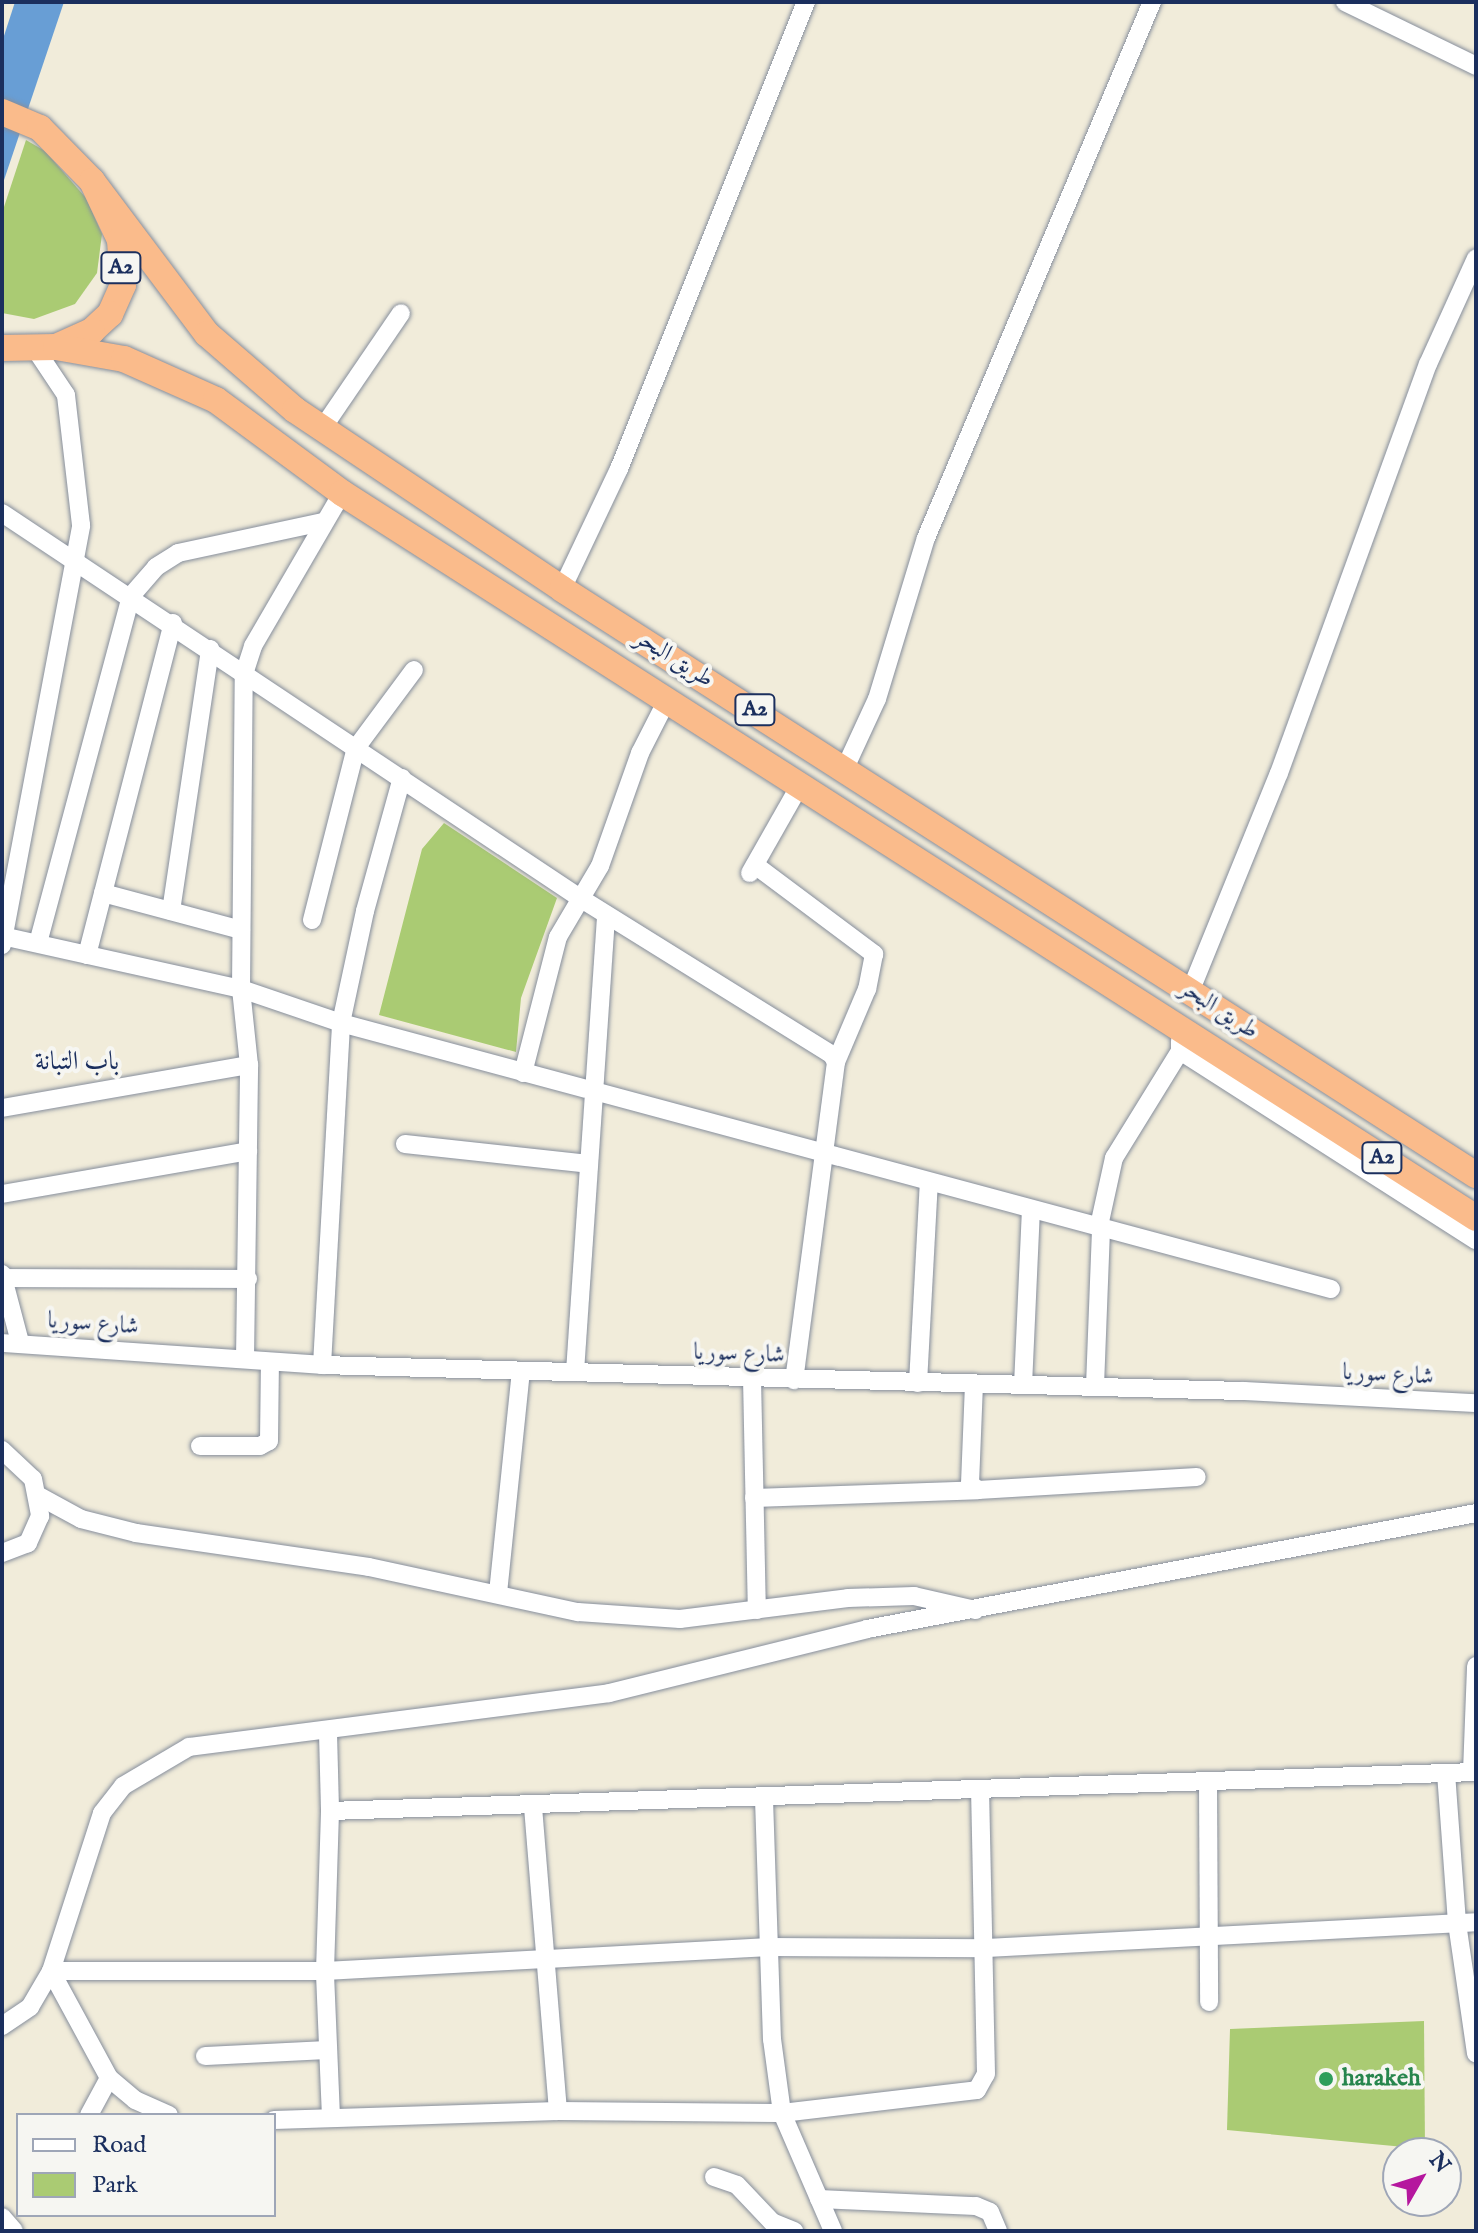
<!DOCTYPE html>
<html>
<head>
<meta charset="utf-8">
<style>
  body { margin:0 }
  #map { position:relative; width:1478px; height:2233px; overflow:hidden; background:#f1ecda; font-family:"IM FELL English",Amiri,serif }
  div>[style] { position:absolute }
  .green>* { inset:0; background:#aacb73 }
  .water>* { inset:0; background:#689ed5 }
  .roads { filter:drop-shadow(0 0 2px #868e9c) drop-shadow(0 0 2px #868e9c) }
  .minor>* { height:18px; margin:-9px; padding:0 9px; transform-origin:9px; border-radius:9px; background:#fff }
  .highway>* { height:26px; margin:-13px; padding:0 13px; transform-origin:13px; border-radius:13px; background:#fabb8b }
  .dots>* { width:22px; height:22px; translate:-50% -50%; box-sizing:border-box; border:4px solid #f6f6f2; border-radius:50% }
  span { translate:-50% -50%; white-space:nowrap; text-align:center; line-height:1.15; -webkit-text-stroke:8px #f6f6f2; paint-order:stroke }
  .shield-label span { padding:2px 6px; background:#f6f6f2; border:2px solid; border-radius:6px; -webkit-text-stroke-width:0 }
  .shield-label { font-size:22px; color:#1b2f5e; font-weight:700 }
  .street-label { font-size:24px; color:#1b2f5e }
  .leisure-label { font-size:24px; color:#27864d; font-weight:700 }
  .left { translate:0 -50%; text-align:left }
  .neighbourhood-label { font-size:26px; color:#1b2f5e }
  .frame { position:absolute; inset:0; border:4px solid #1b2f5e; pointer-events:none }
  .legend { position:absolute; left:16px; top:2113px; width:260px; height:104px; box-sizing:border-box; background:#f6f6f2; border:2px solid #9ea6b7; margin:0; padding:10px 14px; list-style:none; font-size:24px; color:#1b2f5e }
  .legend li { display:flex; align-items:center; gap:16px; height:40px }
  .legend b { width:40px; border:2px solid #9ea6b7 }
  .north { position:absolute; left:1382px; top:2137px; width:80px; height:80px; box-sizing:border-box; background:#f6f6f2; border:2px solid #9ea6b7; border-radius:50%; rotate:51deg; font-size:22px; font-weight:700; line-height:32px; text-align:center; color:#1b2f5e }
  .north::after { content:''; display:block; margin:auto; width:28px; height:36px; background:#b5179e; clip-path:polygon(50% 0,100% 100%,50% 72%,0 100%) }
</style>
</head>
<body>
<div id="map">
  <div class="green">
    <div style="clip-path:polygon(26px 140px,45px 151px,86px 198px,102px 234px,97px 273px,75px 304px,34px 319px,2px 313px,2px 213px)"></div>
    <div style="clip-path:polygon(444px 823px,557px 898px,521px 998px,516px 1052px,379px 1015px,422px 849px)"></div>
    <div style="clip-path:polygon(1424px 2021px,1425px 2149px,1227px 2130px,1230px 2029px)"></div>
  </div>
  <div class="water">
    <div style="clip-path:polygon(15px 2px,64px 2px,2px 186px,2px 42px)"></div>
  </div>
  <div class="roads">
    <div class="minor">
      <div style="left:1345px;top:2px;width:146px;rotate:26deg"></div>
      <div style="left:322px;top:429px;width:140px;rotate:-55.7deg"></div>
      <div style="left:2px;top:513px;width:694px;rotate:33.67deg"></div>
      <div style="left:580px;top:898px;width:297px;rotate:31.9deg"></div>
      <div style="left:832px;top:1055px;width:8px;rotate:60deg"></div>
      <div style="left:836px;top:1062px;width:321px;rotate:97.5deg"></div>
      <div style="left:562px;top:589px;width:133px;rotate:-64.6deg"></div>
      <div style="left:619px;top:469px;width:503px;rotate:-68.18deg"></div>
      <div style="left:846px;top:766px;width:74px;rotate:-65.2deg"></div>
      <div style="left:877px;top:699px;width:168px;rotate:-73.1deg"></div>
      <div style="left:926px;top:538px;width:582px;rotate:-67.14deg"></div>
      <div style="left:755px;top:865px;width:149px;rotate:36.8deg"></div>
      <div style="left:874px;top:954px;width:36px;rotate:101deg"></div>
      <div style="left:867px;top:989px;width:79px;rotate:113deg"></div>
      <div style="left:750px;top:873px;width:101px;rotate:-60.4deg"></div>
      <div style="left:103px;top:893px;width:143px;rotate:15deg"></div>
      <div style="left:171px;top:911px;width:265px;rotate:-81.5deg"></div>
      <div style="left:312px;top:920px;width:178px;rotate:-75.7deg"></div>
      <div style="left:356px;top:748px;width:97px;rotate:-53.4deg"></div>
      <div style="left:2px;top:936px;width:245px;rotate:12.5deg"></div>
      <div style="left:241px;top:989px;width:106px;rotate:18.8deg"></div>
      <div style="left:341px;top:1023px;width:1025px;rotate:15.04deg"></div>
      <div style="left:38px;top:943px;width:359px;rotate:-75deg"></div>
      <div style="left:131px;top:596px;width:38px;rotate:-49deg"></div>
      <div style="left:156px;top:567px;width:26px;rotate:-32deg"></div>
      <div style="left:178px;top:553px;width:148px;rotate:-12.1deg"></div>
      <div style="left:2px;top:945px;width:427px;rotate:-79.3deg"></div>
      <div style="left:81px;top:525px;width:131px;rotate:-96.6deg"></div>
      <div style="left:66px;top:395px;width:58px;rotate:-123.7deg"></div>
      <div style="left:87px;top:955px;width:343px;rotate:-75.5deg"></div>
      <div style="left:1190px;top:992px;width:236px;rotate:-67.9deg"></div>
      <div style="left:1279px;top:773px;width:435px;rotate:-70deg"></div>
      <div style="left:1428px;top:364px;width:116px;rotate:-65.6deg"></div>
      <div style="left:1180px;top:1051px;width:351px;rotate:32.6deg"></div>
      <div style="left:523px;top:1073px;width:140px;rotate:-75.6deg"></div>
      <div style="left:558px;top:937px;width:82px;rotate:-59.4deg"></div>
      <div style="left:600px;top:866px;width:120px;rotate:-70.5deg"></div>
      <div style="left:640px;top:753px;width:62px;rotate:-63deg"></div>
      <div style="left:2px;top:1108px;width:251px;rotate:-9.9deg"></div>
      <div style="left:405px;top:1144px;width:185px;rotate:6.2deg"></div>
      <div style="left:2px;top:1194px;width:250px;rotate:-9.9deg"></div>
      <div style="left:1099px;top:1226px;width:70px;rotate:-77.6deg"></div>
      <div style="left:1114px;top:1158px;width:126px;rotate:-58.3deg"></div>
      <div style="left:1180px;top:1051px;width:10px;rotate:-90deg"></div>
      <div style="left:2px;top:1274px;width:70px;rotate:75.2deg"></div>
      <div style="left:4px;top:1278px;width:244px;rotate:0.2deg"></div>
      <div style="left:2px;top:1343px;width:321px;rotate:3.9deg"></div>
      <div style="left:322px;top:1365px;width:922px;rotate:1.62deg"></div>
      <div style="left:1244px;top:1391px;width:232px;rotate:3deg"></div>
      <div style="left:245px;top:1359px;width:294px;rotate:-89.2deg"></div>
      <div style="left:249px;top:1065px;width:76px;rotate:-96deg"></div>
      <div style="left:241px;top:989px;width:315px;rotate:-89.5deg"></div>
      <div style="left:244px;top:674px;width:29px;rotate:-72deg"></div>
      <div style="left:253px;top:646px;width:177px;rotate:-59.8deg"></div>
      <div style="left:322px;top:1365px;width:343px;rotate:-86.8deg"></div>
      <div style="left:341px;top:1023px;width:115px;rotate:-77.9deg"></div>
      <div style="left:365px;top:911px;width:138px;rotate:-74.5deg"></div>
      <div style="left:575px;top:1372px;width:458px;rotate:-86.1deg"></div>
      <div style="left:752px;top:1378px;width:232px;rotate:88.8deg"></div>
      <div style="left:918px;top:1383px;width:201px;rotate:-86.9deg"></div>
      <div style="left:974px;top:1384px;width:100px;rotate:92.3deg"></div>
      <div style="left:970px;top:1484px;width:10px;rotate:37deg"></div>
      <div style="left:978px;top:1490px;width:219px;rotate:-3.4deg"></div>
      <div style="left:1023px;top:1385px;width:175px;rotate:-87.4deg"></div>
      <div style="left:1095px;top:1386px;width:159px;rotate:-87.8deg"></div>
      <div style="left:200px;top:1446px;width:60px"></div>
      <div style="left:260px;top:1446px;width:10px;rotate:-29deg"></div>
      <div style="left:269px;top:1441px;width:79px;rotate:-89.3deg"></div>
      <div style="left:2px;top:1450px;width:42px;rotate:43.1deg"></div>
      <div style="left:33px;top:1479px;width:38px;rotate:79deg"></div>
      <div style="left:40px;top:1516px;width:30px;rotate:114deg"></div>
      <div style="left:28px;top:1543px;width:28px;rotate:159deg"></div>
      <div style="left:37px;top:1495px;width:50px;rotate:28.6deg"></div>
      <div style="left:81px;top:1519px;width:57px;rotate:14.3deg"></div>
      <div style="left:136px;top:1533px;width:235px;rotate:8.3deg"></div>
      <div style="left:369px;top:1567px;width:214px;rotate:12.2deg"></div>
      <div style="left:578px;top:1612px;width:102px;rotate:3.9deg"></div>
      <div style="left:680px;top:1619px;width:169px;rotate:-7.1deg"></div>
      <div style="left:848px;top:1598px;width:66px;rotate:-1.7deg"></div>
      <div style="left:914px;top:1596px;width:63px;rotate:12.9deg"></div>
      <div style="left:754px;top:1498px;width:224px;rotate:-2deg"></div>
      <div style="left:498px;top:1593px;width:223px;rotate:-84.1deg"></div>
      <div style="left:328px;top:1733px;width:78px;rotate:88.5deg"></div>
      <div style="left:1472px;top:1772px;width:106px;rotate:-87.8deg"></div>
      <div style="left:1446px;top:1773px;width:150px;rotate:85.8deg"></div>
      <div style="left:1457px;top:1923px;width:132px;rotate:81.7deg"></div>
      <div style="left:1208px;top:1782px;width:220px;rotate:89.7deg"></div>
      <div style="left:764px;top:1799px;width:240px;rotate:88.1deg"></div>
      <div style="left:772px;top:2039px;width:75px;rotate:82.3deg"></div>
      <div style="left:782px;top:2113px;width:129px;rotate:66.6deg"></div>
      <div style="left:533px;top:1807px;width:305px;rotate:85.3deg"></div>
      <div style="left:51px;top:1971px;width:274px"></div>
      <div style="left:325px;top:1971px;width:445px;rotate:-3.1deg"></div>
      <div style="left:769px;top:1947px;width:217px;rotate:0.3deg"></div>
      <div style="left:986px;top:1948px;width:491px;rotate:-3deg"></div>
      <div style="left:51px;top:1971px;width:122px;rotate:61.5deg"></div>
      <div style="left:109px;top:2078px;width:34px;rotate:40deg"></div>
      <div style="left:135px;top:2100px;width:37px;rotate:24deg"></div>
      <div style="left:2px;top:2026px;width:34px;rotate:-34deg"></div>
      <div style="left:30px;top:2007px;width:42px;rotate:-59.7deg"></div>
      <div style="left:51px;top:1971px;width:166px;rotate:-72.1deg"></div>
      <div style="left:102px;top:1813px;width:34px;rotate:-52deg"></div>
      <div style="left:123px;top:1786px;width:77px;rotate:-30.6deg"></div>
      <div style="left:189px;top:1747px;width:423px;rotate:-7.3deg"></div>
      <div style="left:609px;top:1693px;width:266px;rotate:-13.9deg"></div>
      <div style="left:867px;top:1629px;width:620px;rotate:-10.78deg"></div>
      <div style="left:205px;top:2056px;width:123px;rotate:-2.8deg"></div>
      <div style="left:89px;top:2115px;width:42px;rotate:-61.6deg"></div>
      <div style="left:331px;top:2117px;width:146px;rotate:-92.4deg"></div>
      <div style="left:325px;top:1971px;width:160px;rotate:-88.2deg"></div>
      <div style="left:330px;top:1811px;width:1147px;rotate:-1.95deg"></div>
      <div style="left:274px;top:2120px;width:284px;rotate:-1.8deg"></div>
      <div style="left:558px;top:2111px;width:224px;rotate:0.5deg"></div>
      <div style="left:782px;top:2113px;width:196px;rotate:-6.7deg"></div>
      <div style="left:977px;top:2090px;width:18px;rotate:-61deg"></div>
      <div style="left:986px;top:2074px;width:283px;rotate:-91.2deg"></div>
      <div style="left:714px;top:2177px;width:24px;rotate:19deg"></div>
      <div style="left:737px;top:2185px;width:51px;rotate:46.6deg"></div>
      <div style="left:772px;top:2222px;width:24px;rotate:22deg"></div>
      <div style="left:819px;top:2199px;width:157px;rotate:2.6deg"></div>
      <div style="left:976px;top:2206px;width:15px;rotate:23deg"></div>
      <div style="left:990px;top:2212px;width:21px;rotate:67deg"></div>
      <div style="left:2px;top:2217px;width:18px;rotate:49deg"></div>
    </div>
    <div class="highway">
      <div style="left:2px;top:112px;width:41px;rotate:22.8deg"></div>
      <div style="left:40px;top:128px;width:74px;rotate:45.5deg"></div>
      <div style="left:92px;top:181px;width:65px;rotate:64.6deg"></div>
      <div style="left:120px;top:240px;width:45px;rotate:86.2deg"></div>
      <div style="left:123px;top:285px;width:32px;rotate:114deg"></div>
      <div style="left:110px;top:314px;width:25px;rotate:137deg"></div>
      <div style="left:92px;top:331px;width:39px;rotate:156deg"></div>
      <div style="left:56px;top:347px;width:54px;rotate:178.9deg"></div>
      <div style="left:92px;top:181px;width:191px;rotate:53.1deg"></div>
      <div style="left:207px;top:334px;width:116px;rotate:40.8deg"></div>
      <div style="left:295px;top:410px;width:321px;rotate:33.8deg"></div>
      <div style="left:562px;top:589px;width:1086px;rotate:32.67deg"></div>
      <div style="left:56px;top:347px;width:69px;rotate:10deg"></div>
      <div style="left:124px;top:359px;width:101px;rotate:24deg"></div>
      <div style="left:216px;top:400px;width:157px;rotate:36.4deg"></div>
      <div style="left:342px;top:493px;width:1346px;rotate:32.59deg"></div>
    </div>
  </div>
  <div class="dots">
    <div style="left:1326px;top:2079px;background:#2e9e5b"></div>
  </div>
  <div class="shield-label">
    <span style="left:121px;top:268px">A2</span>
    <span style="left:755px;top:710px">A2</span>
    <span style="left:1382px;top:1158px">A2</span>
  </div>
  <div class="street-label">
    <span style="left:674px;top:659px;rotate:32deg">طريق البحر</span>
    <span style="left:1219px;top:1010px;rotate:33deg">طريق البحر</span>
    <span style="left:93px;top:1324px;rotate:4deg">شارع سوريا</span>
    <span style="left:739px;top:1354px;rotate:2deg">شارع سوريا</span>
    <span style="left:1388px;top:1375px;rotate:3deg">شارع سوريا</span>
  </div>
  <div class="leisure-label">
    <span class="left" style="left:1342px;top:2079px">harakeh</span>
  </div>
  <div class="neighbourhood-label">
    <span style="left:77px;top:1062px">باب التبانة</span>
  </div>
  <div class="frame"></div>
  <ul class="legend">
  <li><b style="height:10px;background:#fff"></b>Road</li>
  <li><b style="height:22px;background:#aacb73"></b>Park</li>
  </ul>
  <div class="north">N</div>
</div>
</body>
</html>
